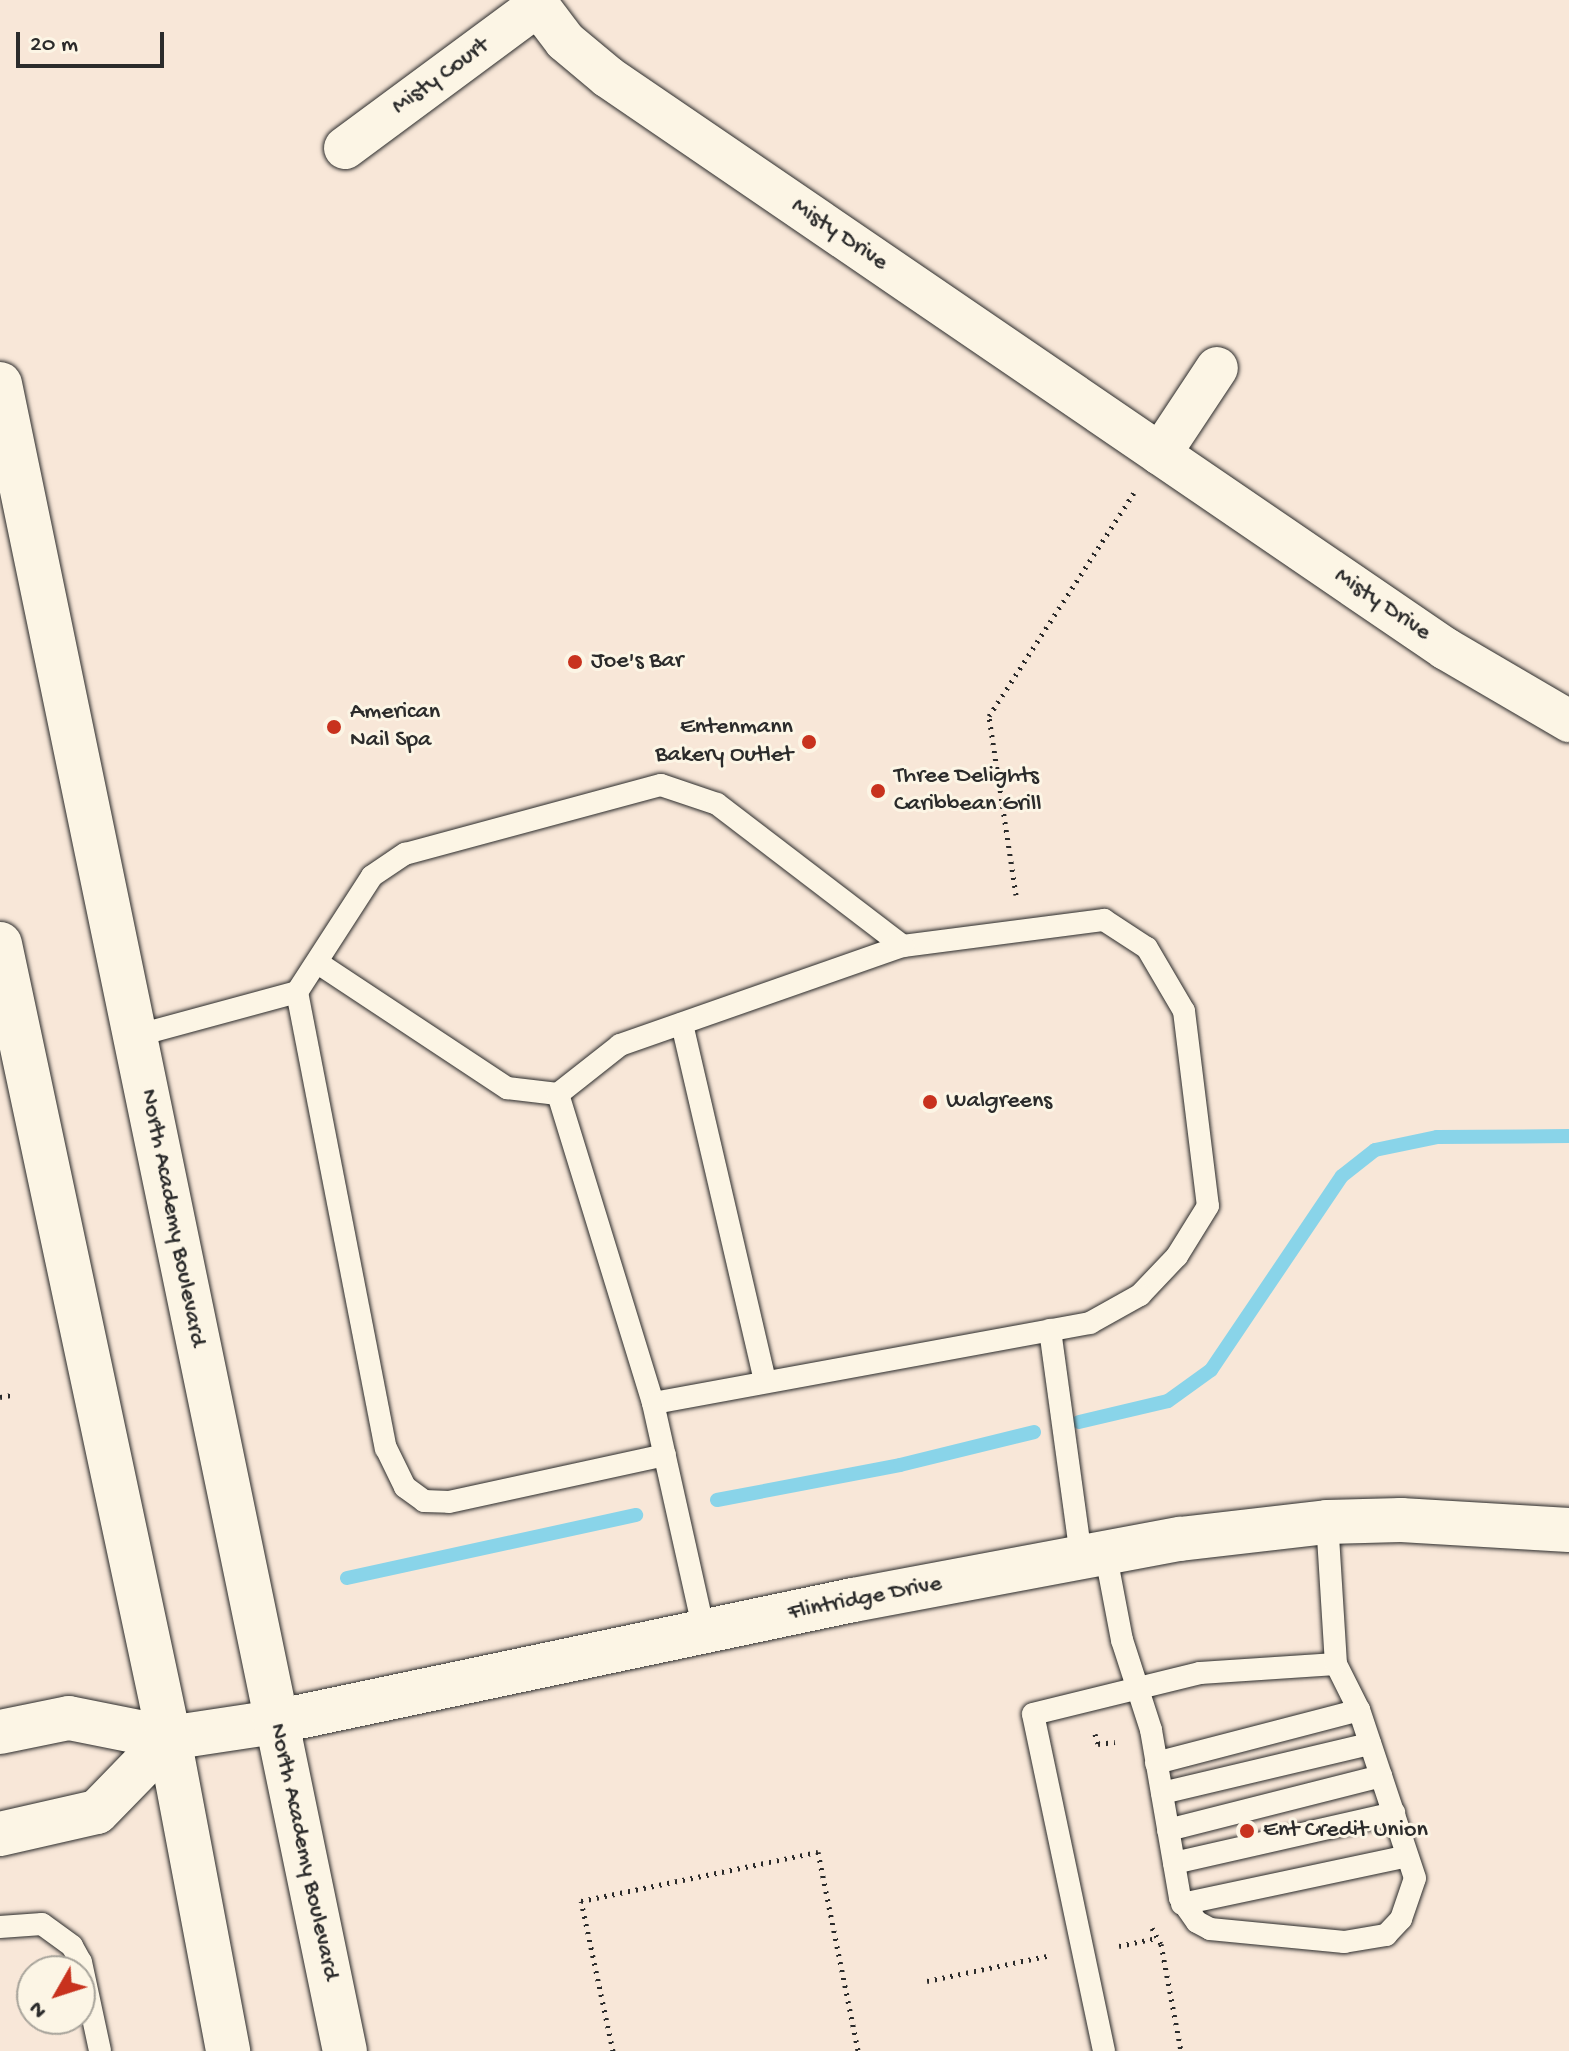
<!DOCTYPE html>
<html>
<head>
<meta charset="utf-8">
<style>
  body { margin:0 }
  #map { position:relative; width:1569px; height:2051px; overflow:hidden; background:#f8e7d8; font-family:"Gochi Hand",sans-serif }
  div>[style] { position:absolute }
  .stream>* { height:14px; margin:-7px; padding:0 7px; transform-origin:7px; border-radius:7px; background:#89d4e9 }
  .path>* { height:5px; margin-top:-2.5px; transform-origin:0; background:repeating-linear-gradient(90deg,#2b2b2b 0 2px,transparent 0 8px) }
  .roads { filter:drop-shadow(0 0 2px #2b2b2b) drop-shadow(0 0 2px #2b2b2b) }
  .service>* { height:22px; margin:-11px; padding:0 11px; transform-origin:11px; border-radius:11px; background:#fcf5e5 }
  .minor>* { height:42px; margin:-21px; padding:0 21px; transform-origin:21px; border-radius:21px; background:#fcf5e5 }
  .tertiary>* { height:44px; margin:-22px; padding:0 22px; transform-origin:22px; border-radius:22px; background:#fcf5e5 }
  .trunk>* { height:44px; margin:-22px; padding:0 22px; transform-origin:22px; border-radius:22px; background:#fcf5e5 }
  .dots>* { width:22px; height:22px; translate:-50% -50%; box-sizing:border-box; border:4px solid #fcf5e5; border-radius:50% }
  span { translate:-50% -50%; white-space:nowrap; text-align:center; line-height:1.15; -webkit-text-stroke:6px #fcf5e5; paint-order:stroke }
  .street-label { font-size:24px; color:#2b2b2b }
  .poi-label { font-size:24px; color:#2b2b2b }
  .left { translate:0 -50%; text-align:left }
  .right { translate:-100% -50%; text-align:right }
  .north { position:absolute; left:16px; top:1955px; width:80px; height:80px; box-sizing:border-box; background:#fcf5e5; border:2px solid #a8a49b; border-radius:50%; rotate:231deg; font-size:22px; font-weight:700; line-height:32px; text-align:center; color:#2b2b2b }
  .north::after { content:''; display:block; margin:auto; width:28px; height:36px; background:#c8321e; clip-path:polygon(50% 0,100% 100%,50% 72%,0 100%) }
  .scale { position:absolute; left:16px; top:32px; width:148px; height:36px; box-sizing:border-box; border:4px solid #2b2b2b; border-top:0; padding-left:10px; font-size:24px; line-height:28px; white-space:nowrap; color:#2b2b2b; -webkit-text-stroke:6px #fcf5e5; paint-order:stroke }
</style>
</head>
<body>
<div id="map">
  <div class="stream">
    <div style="left:1079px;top:1422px;width:91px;rotate:-13.3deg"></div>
    <div style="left:1168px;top:1401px;width:53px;rotate:-35.8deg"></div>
    <div style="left:1211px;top:1370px;width:234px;rotate:-56deg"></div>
    <div style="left:1342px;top:1176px;width:42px;rotate:-38.2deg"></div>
    <div style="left:1375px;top:1150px;width:63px;rotate:-11.8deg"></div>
    <div style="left:1437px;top:1137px;width:132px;rotate:-0.4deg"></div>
    <div style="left:717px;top:1500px;width:186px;rotate:-10.8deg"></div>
    <div style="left:900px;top:1465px;width:138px;rotate:-13.8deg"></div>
    <div style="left:347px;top:1578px;width:296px;rotate:-12.3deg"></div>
  </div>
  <div class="path">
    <div style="left:1016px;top:895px;width:181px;rotate:-98.6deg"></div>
    <div style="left:989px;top:716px;width:266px;rotate:-57deg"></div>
    <div style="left:0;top:1397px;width:11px;rotate:-10deg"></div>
    <div style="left:1095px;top:1734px;width:10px;rotate:73deg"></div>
    <div style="left:1098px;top:1744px;width:17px;rotate:-7deg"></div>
    <div style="left:1152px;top:1928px;width:18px;rotate:61deg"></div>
    <div style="left:1161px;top:1944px;width:109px;rotate:79.4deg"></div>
    <div style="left:1119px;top:1946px;width:39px;rotate:-12deg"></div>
    <div style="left:927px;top:1981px;width:123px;rotate:-11.8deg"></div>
    <div style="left:613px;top:2051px;width:153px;rotate:-102deg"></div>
    <div style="left:581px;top:1901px;width:242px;rotate:-11.7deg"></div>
    <div style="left:818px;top:1852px;width:203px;rotate:78.6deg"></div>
  </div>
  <div class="roads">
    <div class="service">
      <div style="left:318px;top:963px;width:227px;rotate:33.5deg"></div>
      <div style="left:507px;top:1088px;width:51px;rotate:6.7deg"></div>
      <div style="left:558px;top:1094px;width:323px;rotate:72.9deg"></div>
      <div style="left:297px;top:992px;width:465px;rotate:79deg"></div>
      <div style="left:386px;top:1448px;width:43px;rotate:64deg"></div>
      <div style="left:405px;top:1487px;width:24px;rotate:36deg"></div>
      <div style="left:424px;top:1501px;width:25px;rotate:2deg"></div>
      <div style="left:449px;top:1502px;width:221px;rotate:-12.3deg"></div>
      <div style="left:682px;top:1024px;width:367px;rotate:76.9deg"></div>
      <div style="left:135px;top:1036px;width:168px;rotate:-15.2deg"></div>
      <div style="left:297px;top:992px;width:138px;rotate:-57.1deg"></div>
      <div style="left:372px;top:876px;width:40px;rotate:-34deg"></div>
      <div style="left:405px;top:854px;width:265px;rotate:-15.1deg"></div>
      <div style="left:661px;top:785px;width:59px;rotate:18.7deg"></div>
      <div style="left:717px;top:804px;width:234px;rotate:37.4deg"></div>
      <div style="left:903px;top:946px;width:203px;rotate:-7.4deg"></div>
      <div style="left:1104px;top:920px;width:51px;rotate:33.1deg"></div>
      <div style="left:1147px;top:948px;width:73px;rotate:59.6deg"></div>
      <div style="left:1184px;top:1011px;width:196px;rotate:83deg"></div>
      <div style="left:1208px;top:1206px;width:59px;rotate:121.8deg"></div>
      <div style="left:1177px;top:1256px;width:54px;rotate:133.5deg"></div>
      <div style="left:1140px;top:1295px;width:57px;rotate:150.8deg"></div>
      <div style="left:1090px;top:1323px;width:444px;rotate:169.6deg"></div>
      <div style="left:653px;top:1403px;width:235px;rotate:77.4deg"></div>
      <div style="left:558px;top:1094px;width:79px;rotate:-38.3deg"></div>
      <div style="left:620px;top:1045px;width:300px;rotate:-19.3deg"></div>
      <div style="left:1050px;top:1330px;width:228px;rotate:82.2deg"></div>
      <div style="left:1105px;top:1551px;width:91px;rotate:79.2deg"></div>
      <div style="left:1122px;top:1640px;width:95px;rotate:72.1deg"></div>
      <div style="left:1151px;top:1730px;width:170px;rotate:80.2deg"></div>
      <div style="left:1180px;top:1898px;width:29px;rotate:55deg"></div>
      <div style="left:1197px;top:1922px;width:15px;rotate:28deg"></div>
      <div style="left:1210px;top:1929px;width:135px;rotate:5.5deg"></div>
      <div style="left:1344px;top:1942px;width:43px;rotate:-9.5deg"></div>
      <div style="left:1386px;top:1935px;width:22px;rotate:-47deg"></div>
      <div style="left:1401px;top:1919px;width:43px;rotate:-71.1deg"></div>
      <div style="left:1415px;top:1878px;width:177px;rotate:-108.4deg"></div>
      <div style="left:1359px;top:1710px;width:51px;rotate:-116.6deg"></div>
      <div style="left:1156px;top:1763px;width:210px;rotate:-14.6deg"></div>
      <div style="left:1162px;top:1793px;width:214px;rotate:-13.3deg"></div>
      <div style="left:1168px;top:1830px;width:220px;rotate:-14.2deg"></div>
      <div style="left:1174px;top:1863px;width:226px;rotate:-12.8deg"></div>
      <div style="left:1182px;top:1904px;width:230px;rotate:-12deg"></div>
      <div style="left:0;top:1927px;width:42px;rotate:-4.1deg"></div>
      <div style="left:42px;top:1924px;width:37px;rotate:36deg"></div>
      <div style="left:72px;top:1946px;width:18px;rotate:61deg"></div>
      <div style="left:81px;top:1962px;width:91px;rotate:77.9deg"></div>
      <div style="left:1104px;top:2051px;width:344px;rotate:-101.9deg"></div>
      <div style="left:1033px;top:1714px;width:172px;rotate:-13.8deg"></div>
      <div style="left:1200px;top:1673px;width:136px;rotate:-3.8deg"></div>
      <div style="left:1336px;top:1664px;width:142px;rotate:-93.6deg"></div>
    </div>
    <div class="minor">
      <div style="left:534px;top:0;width:51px;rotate:52.9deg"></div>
      <div style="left:565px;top:41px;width:56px;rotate:39.9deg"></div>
      <div style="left:608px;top:77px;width:1015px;rotate:34.32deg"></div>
      <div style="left:1446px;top:649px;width:143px;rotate:30.3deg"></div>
      <div style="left:345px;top:148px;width:239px;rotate:-36.5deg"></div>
      <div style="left:1160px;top:454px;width:103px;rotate:-56.5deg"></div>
    </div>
    <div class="tertiary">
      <div style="left:0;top:1732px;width:70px;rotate:-11.5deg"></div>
      <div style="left:69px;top:1718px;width:102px;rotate:11.3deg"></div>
      <div style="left:169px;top:1738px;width:107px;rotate:-8.6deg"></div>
      <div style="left:275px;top:1722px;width:591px;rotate:-11.92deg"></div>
      <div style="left:853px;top:1600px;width:333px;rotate:-10.6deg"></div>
      <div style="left:1180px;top:1539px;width:148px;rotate:-6.6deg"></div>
      <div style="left:1327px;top:1522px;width:74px;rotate:-1.5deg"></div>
      <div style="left:1401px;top:1520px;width:168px;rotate:3.4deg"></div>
      <div style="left:0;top:1834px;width:99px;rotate:-12.8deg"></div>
      <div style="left:97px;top:1812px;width:103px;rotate:-45.8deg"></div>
    </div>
    <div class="trunk">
      <div style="left:0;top:384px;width:1702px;rotate:78.31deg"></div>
      <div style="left:0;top:944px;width:812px;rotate:77.98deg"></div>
      <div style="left:169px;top:1738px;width:319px;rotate:79.3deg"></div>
    </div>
  </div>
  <div class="dots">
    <div style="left:575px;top:662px;background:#c8321e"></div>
    <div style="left:334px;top:727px;background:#c8321e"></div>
    <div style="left:809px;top:742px;background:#c8321e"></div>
    <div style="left:878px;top:791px;background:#c8321e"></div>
    <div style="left:930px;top:1102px;background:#c8321e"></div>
    <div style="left:1247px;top:1831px;background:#c8321e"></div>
  </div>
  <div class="street-label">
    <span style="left:441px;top:77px;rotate:-36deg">Misty Court</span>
    <span style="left:839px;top:235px;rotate:34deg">Misty Drive</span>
    <span style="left:1382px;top:605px;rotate:34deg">Misty Drive</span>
    <span style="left:172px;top:1218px;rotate:79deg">North Academy Boulevard</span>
    <span style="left:865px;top:1599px;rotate:-11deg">Flintridge Drive</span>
    <span style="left:303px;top:1852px;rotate:78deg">North Academy Boulevard</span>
  </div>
  <div class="poi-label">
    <span class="left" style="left:591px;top:662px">Joe's Bar</span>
    <span class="left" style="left:350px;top:727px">American<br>Nail Spa</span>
    <span class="right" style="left:793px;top:742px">Entenmann<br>Bakery Outlet</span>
    <span class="left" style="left:894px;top:791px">Three Delights<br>Caribbean Grill</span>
    <span class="left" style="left:946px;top:1102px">Walgreens</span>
    <span class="left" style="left:1263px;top:1831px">Ent Credit Union</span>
  </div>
  <div class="north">N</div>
  <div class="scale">20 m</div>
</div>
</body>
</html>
